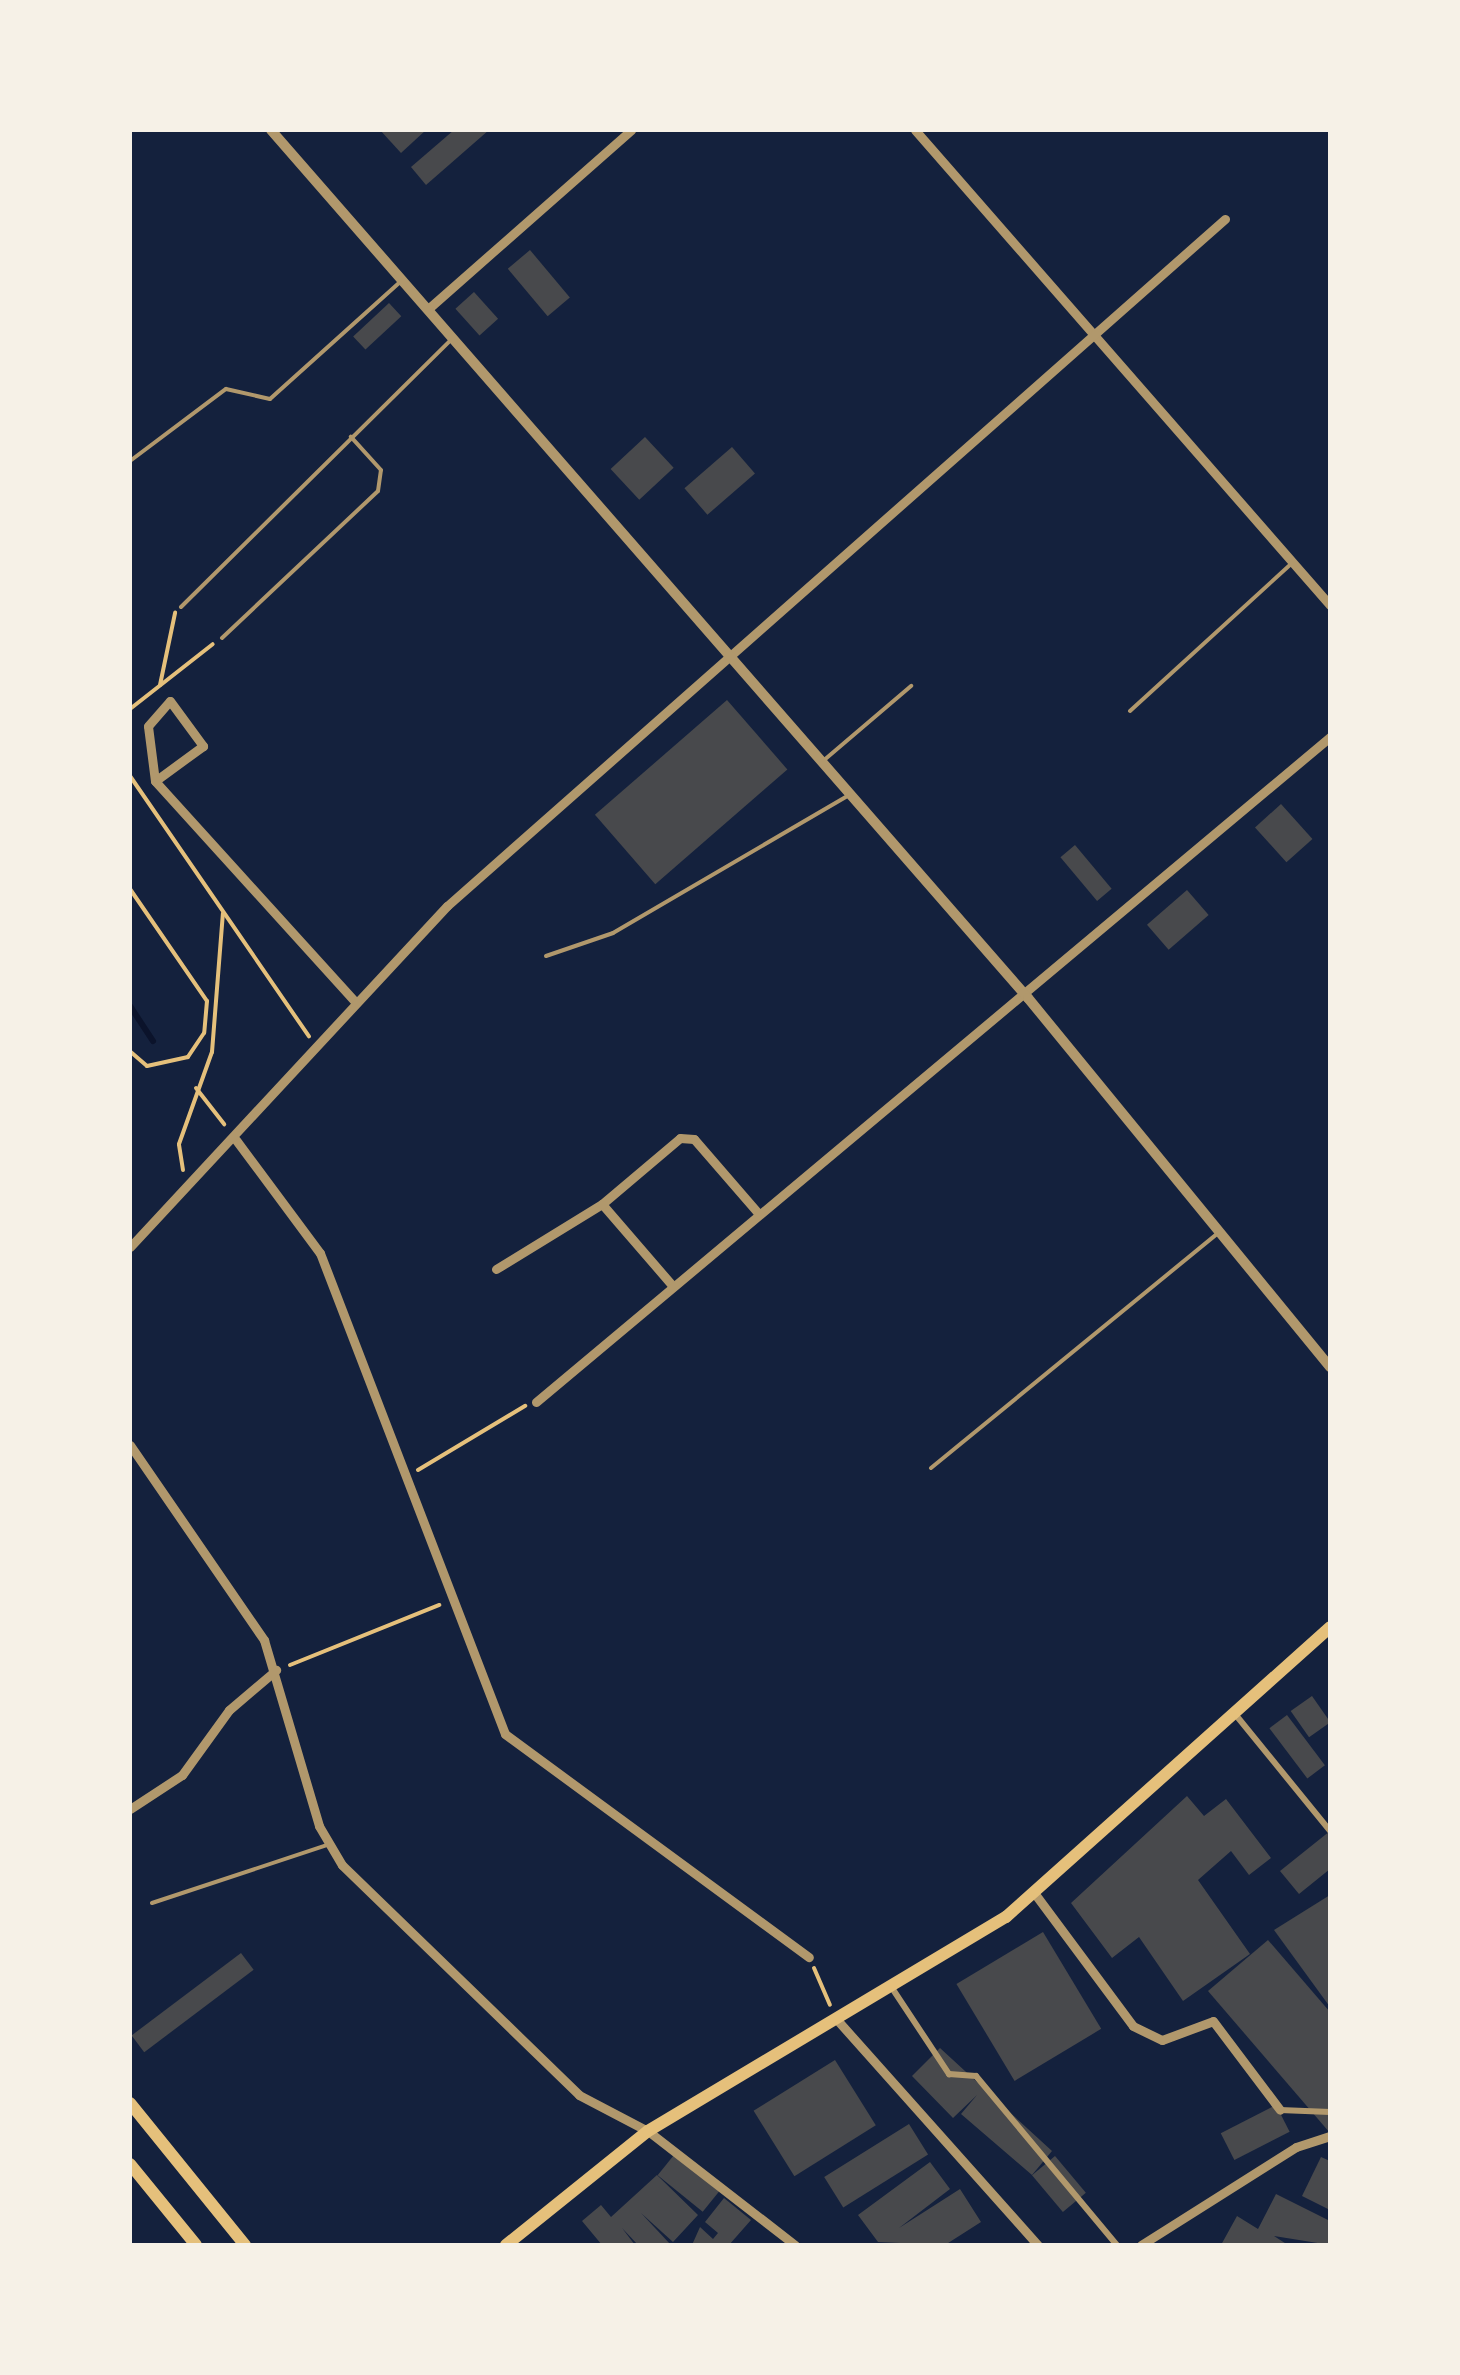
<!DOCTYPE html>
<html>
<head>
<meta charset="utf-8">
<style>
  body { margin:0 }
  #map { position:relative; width:1460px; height:2375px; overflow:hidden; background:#14213d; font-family:Barlow,sans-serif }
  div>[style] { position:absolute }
  .stream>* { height:6px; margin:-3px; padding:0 3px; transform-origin:3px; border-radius:3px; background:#0b132b }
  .building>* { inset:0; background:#48494c; transform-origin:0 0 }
  .path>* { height:4px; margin:-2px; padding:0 2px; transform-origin:2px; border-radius:2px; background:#e5c07b }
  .service>* { height:4px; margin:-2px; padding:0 2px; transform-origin:2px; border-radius:2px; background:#b1986c }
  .pedestrian>* { height:6px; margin:-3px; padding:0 3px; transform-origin:3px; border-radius:3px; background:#b1986c }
  .minor>* { height:9px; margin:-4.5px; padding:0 4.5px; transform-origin:4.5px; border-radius:4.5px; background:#b1986c }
  .tertiary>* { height:10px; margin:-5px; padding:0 5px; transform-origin:5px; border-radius:5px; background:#b1986c }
  .secondary>* { height:12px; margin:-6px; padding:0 6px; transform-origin:6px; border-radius:6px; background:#e5c07b }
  span { translate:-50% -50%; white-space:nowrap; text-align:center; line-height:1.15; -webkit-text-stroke:8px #f6f1e7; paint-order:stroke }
  .frame { position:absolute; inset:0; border:132px solid #f6f1e7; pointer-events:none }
</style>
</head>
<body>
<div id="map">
  <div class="stream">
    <div style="left:130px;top:1006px;width:42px;rotate:56.7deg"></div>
  </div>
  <div class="building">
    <div style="clip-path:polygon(380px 130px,426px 130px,401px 153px)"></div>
    <div style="clip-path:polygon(454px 130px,489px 130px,426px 185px,411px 167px)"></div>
    <div style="left:530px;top:250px;width:62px;height:29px;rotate:50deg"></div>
    <div style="left:474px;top:292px;width:36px;height:25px;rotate:48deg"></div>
    <div style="left:389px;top:303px;width:18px;height:49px;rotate:47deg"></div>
    <div style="left:645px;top:437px;width:42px;height:47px;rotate:47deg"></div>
    <div style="left:732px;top:447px;width:35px;height:63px;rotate:49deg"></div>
    <div style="left:727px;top:700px;width:92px;height:175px;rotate:49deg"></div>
    <div style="left:1281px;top:804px;width:47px;height:35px;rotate:48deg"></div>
    <div style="left:1075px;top:845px;width:57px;height:19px;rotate:50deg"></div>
    <div style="left:1187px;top:890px;width:33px;height:53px;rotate:49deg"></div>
    <div style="left:1312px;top:1696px;width:32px;height:26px;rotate:55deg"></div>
    <div style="left:1287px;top:1715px;width:63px;height:22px;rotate:53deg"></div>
    <div style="clip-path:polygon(1187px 1796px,1204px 1816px,1226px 1799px,1271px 1858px,1249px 1875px,1231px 1851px,1198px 1880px,1250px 1954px,1183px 2001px,1139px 1937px,1112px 1958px,1071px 1903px)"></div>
    <div style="clip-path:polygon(1330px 1831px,1330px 1869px,1299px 1894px,1280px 1871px)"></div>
    <div style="clip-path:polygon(1330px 1895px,1330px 2007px,1274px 1930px)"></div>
    <div style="left:1043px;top:1932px;width:113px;height:101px;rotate:59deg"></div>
    <div style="clip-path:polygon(1268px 1940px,1330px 2012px,1330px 2133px,1208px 1991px)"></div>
    <div style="left:241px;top:1953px;width:21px;height:137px;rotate:53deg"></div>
    <div style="clip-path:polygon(940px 2048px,1052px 2151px,1032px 2175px,961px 2114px,977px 2095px,953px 2118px,912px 2076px)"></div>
    <div style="left:835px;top:2060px;width:77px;height:96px;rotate:58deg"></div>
    <div style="left:1276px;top:2105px;width:30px;height:62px;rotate:63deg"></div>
    <div style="left:909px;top:2124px;width:36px;height:100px;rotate:58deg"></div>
    <div style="left:674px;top:2155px;width:58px;height:26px;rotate:39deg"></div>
    <div style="left:1055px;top:2156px;width:48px;height:30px;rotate:50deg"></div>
    <div style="clip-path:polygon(1321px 2157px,1330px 2161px,1330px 2210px,1302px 2196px)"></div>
    <div style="clip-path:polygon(930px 2162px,950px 2189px,899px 2228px,960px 2189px,981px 2222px,945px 2245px,878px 2242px,858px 2215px)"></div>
    <div style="clip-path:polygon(657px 2175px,698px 2215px,673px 2242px,641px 2213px,671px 2245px,638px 2245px,622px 2228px,635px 2245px,602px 2245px,582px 2221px,601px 2205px,611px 2217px)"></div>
    <div style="clip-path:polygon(1276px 2194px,1330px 2221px,1330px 2245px,1274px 2236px,1288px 2245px,1221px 2245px,1237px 2216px,1258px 2229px)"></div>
    <div style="clip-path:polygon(724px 2198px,751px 2220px,729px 2245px,692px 2245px,700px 2227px,713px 2239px,718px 2233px,705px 2222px)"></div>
  </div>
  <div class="path">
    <div style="left:160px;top:685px;width:74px;rotate:-78.2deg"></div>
    <div style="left:130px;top:709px;width:105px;rotate:-38.1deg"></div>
    <div style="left:130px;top:776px;width:316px;rotate:55.5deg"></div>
    <div style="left:130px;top:889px;width:136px;rotate:55.5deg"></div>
    <div style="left:207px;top:1001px;width:32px;rotate:95deg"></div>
    <div style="left:204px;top:1033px;width:29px;rotate:124deg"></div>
    <div style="left:188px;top:1057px;width:42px;rotate:167.6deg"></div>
    <div style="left:147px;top:1066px;width:23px;rotate:-139deg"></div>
    <div style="left:196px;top:1088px;width:46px;rotate:52.1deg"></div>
    <div style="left:183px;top:1170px;width:26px;rotate:-99deg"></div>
    <div style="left:179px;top:1144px;width:98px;rotate:-70.3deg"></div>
    <div style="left:212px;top:1052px;width:139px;rotate:-85.5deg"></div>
    <div style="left:418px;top:1470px;width:125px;rotate:-30.9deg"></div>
    <div style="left:290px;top:1665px;width:161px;rotate:-21.9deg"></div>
    <div style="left:814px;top:1968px;width:40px;rotate:66.6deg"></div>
  </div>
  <div class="service">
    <div style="left:130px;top:461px;width:120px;rotate:-36.9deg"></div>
    <div style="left:226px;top:389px;width:45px;rotate:12.8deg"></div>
    <div style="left:270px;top:399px;width:178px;rotate:-42deg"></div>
    <div style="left:181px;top:607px;width:378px;rotate:-44.7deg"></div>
    <div style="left:222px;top:638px;width:214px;rotate:-43.3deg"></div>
    <div style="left:378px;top:491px;width:21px;rotate:-82deg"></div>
    <div style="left:381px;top:470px;width:45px;rotate:-132.3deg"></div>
    <div style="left:1130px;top:711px;width:221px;rotate:-42.4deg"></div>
    <div style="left:823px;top:761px;width:116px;rotate:-40.4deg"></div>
    <div style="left:546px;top:956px;width:71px;rotate:-18.9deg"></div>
    <div style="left:613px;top:933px;width:271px;rotate:-30.3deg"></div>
    <div style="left:931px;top:1468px;width:372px;rotate:-39.3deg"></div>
    <div style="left:152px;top:1903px;width:184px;rotate:-18.3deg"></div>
  </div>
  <div class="pedestrian">
    <div style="left:1235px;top:1714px;width:151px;rotate:50.9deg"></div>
    <div style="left:894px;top:1991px;width:100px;rotate:56.5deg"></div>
    <div style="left:949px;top:2074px;width:27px;rotate:4deg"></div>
    <div style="left:976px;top:2076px;width:220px;rotate:50.2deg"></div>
    <div style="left:1280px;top:2110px;width:50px;rotate:2.3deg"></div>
  </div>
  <div class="minor">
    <div style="left:915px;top:130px;width:631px;rotate:48.86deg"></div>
    <div style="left:428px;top:309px;width:271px;rotate:-41.4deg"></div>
    <div style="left:155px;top:781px;width:55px;rotate:-97.3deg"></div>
    <div style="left:148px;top:726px;width:33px;rotate:-49deg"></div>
    <div style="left:170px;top:701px;width:56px;rotate:53.7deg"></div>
    <div style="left:203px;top:746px;width:59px;rotate:143.9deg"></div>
    <div style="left:155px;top:781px;width:299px;rotate:47.8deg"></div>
    <div style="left:236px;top:1140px;width:141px;rotate:53.4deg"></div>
    <div style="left:320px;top:1253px;width:515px;rotate:68.96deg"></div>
    <div style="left:505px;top:1734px;width:377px;rotate:36.3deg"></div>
    <div style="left:602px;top:1204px;width:107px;rotate:49.2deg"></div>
    <div style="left:130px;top:1247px;width:466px;rotate:-47.1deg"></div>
    <div style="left:447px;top:906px;width:1038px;rotate:-41.45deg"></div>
    <div style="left:496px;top:1269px;width:124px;rotate:-31.5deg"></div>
    <div style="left:602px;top:1204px;width:102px;rotate:-40.2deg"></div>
    <div style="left:680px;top:1138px;width:14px;rotate:4deg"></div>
    <div style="left:694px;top:1139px;width:98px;rotate:49.1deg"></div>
    <div style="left:536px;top:1402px;width:1036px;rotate:-39.95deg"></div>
    <div style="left:130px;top:1445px;width:237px;rotate:55.5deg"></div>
    <div style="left:264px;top:1640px;width:194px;rotate:73.5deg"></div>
    <div style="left:319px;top:1826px;width:45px;rotate:59.5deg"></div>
    <div style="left:342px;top:1865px;width:330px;rotate:44.1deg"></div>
    <div style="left:579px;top:2095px;width:78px;rotate:27.6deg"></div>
    <div style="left:648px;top:2131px;width:186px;rotate:37.8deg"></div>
    <div style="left:130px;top:1809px;width:62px;rotate:-33.2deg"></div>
    <div style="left:182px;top:1775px;width:80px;rotate:-54.1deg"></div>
    <div style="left:229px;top:1710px;width:62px;rotate:-40.4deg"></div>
    <div style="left:1035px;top:1894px;width:164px;rotate:53.4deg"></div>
    <div style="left:1133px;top:2026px;width:32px;rotate:26deg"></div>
    <div style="left:1162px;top:2040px;width:54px;rotate:-20.4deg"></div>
    <div style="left:1213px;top:2021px;width:111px;rotate:53deg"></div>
    <div style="left:839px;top:2022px;width:299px;rotate:48.3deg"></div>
    <div style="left:1141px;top:2245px;width:183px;rotate:-32.3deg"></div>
    <div style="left:1296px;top:2147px;width:36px;rotate:-18deg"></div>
  </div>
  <div class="tertiary">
    <div style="left:271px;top:130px;width:1152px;rotate:48.91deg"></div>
    <div style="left:1028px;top:998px;width:477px;rotate:50.7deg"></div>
  </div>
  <div class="secondary">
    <div style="left:130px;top:2103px;width:183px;rotate:51deg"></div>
    <div style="left:130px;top:2164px;width:104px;rotate:50.8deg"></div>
    <div style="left:506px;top:2245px;width:182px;rotate:-38.8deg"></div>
    <div style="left:648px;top:2131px;width:417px;rotate:-30.9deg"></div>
    <div style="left:1006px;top:1917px;width:435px;rotate:-41.8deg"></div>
  </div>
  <div class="frame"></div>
</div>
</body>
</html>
